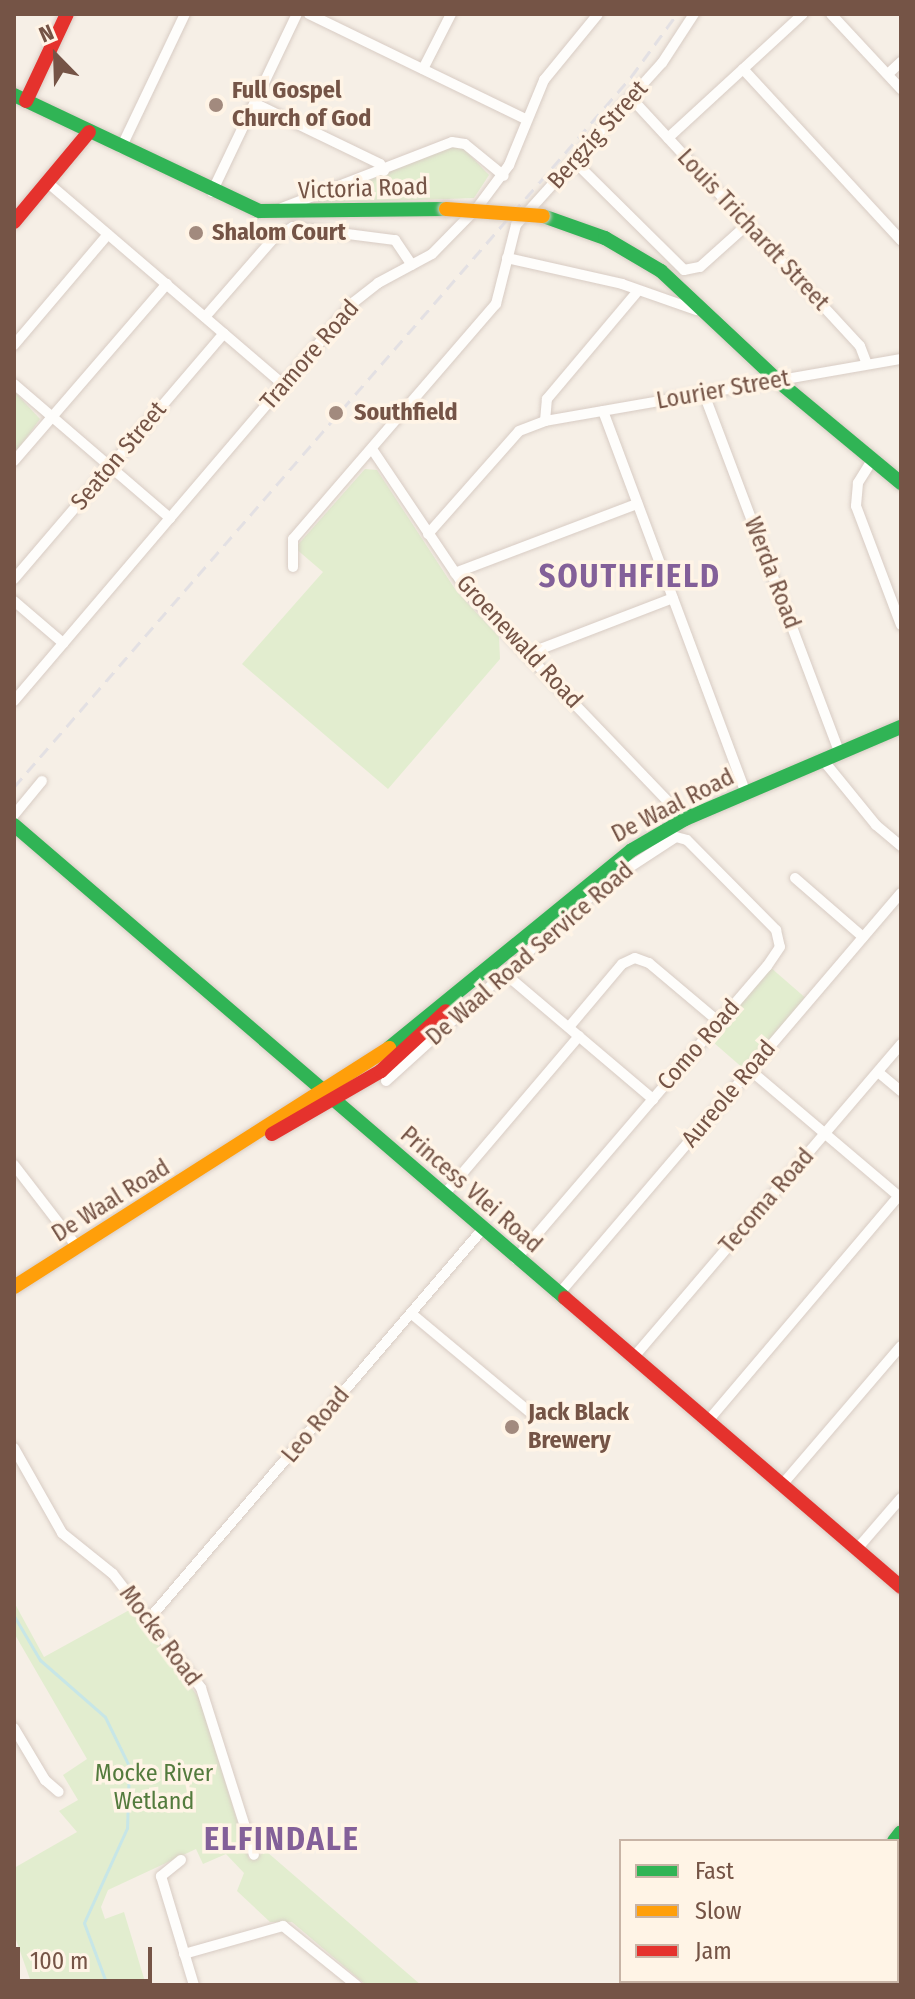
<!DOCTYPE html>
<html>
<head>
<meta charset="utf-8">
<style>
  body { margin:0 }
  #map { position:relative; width:915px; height:1999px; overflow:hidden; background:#f6efe6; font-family:"Fira Sans Condensed",sans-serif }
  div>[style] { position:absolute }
  .green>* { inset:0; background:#e2edcf; transform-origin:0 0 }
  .stream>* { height:3px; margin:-1.5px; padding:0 1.5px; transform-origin:1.5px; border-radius:1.5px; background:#c7e6e7 }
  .roads { filter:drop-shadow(0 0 2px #d8ccc4) drop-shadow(0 0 2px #d8ccc4) }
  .street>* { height:10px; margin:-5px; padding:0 5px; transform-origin:5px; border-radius:5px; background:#fefdfb }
  .fast>* { height:14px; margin:-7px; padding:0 7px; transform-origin:7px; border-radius:7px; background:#30b455 }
  .slow>* { height:14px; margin:-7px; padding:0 7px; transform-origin:7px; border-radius:7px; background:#ff9f0a }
  .jam>* { height:14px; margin:-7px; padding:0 7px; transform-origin:7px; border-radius:7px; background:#e5322d }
  .rail>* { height:3px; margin-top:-1.5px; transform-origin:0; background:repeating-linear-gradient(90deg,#e3e0e3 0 12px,transparent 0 20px) }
  .bridges { filter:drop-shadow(0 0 2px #d7cbc2) drop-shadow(0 0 2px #d7cbc2) }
  .slow-bridge>* { height:14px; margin:-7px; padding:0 7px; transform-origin:7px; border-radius:7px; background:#ff9f0a }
  .dots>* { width:22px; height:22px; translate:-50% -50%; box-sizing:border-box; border:4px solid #fff4e6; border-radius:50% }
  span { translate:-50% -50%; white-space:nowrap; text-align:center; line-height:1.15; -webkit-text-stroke:7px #fff4e6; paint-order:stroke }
  .poi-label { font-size:24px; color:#755446; font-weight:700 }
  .left { translate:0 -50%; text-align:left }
  .street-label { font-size:24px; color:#755446 }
  .park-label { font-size:24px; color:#537b3d }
  .district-label { font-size:32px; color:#836099; font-weight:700; letter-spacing:2px }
  .frame { position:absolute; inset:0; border:16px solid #755446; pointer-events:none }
  .legend { position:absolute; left:619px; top:1839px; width:280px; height:144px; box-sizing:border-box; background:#fff4e6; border:2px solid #c8b4a6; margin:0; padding:10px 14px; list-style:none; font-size:24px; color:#755446 }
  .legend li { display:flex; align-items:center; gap:16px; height:40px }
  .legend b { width:40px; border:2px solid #c8b4a6 }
  .north { position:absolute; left:16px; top:16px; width:80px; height:80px; -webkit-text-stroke:6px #fff4e6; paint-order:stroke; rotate:337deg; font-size:22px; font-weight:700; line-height:32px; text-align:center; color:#755446 }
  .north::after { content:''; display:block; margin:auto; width:28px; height:36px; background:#755446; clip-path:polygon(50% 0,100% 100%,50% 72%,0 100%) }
  .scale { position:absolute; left:16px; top:1947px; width:136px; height:36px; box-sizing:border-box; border:4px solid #755446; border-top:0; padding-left:10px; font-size:24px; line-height:28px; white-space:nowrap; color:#755446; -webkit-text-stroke:6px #fff4e6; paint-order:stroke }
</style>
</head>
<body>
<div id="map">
  <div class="green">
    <div style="clip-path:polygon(453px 146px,464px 149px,489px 175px,474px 198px,310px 204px)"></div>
    <div style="clip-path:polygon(14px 391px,40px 419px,14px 455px)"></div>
    <div style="clip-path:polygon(365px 469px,377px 470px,457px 592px,499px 637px,500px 659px,388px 789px,242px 664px,323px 572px,295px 548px)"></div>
    <div style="left:770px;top:967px;width:48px;height:94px;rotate:41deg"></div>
    <div style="clip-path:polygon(14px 1602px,44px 1657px,133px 1608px,199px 1698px,249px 1859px,267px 1852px,421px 1985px,366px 1985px,292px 1922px,270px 1922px,237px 1891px,244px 1873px,226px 1854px,203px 1864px,196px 1849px,108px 1890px,101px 1907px,105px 1919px,124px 1912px,146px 1985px,32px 1985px,14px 1934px,14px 1868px,77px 1832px,59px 1811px,78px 1800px,63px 1775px,87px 1759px,14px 1633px)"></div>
  </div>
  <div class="stream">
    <div style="left:14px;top:1616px;width:51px;rotate:59.4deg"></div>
    <div style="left:40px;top:1660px;width:86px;rotate:41.2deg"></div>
    <div style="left:105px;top:1717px;width:55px;rotate:63.9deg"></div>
    <div style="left:129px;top:1766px;width:62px;rotate:91.8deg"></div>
    <div style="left:127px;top:1828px;width:104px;rotate:114.4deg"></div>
    <div style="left:84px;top:1923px;width:66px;rotate:69.6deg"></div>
  </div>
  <div class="roads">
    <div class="street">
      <div style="left:309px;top:14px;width:240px;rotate:25.9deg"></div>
      <div style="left:831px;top:14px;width:103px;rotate:47deg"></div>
      <div style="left:423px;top:69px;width:62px;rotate:-63deg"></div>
      <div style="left:743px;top:69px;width:233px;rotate:47.3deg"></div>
      <div style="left:888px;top:74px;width:18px;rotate:-43deg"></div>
      <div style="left:632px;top:99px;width:336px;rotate:47.3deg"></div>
      <div style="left:860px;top:346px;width:19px;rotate:69deg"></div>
      <div style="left:256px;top:104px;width:138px;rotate:25.8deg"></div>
      <div style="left:380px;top:164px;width:8px;rotate:60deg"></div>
      <div style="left:668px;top:138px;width:183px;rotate:-42.6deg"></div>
      <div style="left:121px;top:148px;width:148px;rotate:-64.5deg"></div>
      <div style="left:576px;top:163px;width:152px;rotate:44.7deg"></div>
      <div style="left:684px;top:270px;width:16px;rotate:-11deg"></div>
      <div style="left:700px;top:267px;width:64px;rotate:-41.9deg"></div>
      <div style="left:47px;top:182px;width:311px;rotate:40.6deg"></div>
      <div style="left:212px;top:192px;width:197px;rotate:-64.5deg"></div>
      <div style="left:282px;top:208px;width:182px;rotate:-21.2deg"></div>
      <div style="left:452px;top:142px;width:13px;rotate:9deg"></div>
      <div style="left:465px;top:144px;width:50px;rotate:39.4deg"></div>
      <div style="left:507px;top:258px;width:118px;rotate:12.7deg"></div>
      <div style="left:622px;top:284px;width:78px;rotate:19.4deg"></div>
      <div style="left:205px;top:317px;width:103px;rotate:-48.9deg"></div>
      <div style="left:273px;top:239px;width:23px;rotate:-31deg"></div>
      <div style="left:293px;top:227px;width:103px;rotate:7.3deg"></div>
      <div style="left:395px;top:240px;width:30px;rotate:56deg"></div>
      <div style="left:14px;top:345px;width:145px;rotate:-49.7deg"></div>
      <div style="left:14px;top:384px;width:206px;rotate:40.7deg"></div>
      <div style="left:704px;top:394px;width:384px;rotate:69.3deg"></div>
      <div style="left:603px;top:411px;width:408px;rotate:69.5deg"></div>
      <div style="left:545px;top:421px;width:361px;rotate:-9.9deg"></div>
      <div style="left:372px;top:449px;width:176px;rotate:56.1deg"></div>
      <div style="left:470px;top:595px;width:310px;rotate:46.2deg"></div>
      <div style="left:14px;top:461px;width:234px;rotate:-49.2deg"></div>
      <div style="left:871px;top:462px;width:25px;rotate:122deg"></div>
      <div style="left:858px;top:483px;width:23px;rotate:95deg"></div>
      <div style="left:856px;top:506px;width:127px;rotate:69.3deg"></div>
      <div style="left:428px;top:534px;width:137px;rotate:-48.5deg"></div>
      <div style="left:519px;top:431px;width:28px;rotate:-21deg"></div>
      <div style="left:545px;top:421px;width:22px;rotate:-85deg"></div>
      <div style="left:547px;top:399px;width:141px;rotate:-49.9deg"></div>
      <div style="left:293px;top:567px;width:28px;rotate:-90deg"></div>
      <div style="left:293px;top:539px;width:311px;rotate:-49.2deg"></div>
      <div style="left:496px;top:304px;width:81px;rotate:-75.8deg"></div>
      <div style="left:516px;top:225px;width:218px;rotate:-48deg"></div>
      <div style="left:662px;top:63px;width:59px;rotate:-56.9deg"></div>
      <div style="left:455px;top:573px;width:195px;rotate:-20.8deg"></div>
      <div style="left:14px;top:579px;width:323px;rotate:-49.5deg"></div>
      <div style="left:14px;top:601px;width:65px;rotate:40.6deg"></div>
      <div style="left:530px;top:658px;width:16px;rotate:-38deg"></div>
      <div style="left:543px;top:648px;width:139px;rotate:-21deg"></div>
      <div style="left:14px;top:701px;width:524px;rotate:-49.56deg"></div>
      <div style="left:354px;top:302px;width:31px;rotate:-38deg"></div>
      <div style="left:378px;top:283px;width:61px;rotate:-28.2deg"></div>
      <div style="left:432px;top:254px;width:64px;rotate:-45.6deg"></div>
      <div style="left:477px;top:208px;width:54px;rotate:-53.3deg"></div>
      <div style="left:509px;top:165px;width:92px;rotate:-67.6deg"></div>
      <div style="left:544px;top:80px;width:85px;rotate:-50.7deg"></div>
      <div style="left:823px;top:760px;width:84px;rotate:50.8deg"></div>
      <div style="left:876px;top:825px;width:33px;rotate:40deg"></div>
      <div style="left:14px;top:815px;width:44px;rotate:-50.5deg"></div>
      <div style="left:795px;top:878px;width:90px;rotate:40.9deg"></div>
      <div style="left:503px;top:972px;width:197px;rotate:40.3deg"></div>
      <div style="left:569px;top:1027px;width:82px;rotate:-49.9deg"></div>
      <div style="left:622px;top:964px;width:14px;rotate:-25deg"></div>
      <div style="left:635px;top:958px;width:15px;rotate:20deg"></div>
      <div style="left:649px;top:963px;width:92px;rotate:40.1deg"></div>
      <div style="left:750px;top:1070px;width:198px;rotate:40.3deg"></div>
      <div style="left:878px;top:1072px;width:30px;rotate:40deg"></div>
      <div style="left:386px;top:1081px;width:248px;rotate:-42.2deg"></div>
      <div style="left:570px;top:914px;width:56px;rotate:-39.9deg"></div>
      <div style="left:613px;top:878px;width:75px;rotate:-33.1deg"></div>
      <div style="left:676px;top:837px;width:11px;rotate:15deg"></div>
      <div style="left:687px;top:840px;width:127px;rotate:45.3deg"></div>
      <div style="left:776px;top:930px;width:17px;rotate:77deg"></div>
      <div style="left:780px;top:947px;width:23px;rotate:124deg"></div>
      <div style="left:767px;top:966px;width:386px;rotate:130.6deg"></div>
      <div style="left:14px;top:1165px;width:105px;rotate:52.4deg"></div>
      <div style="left:443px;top:1196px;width:210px;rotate:-49.6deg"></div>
      <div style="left:558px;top:1295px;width:528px;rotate:-49.53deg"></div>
      <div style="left:412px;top:1314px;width:156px;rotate:39.8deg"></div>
      <div style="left:633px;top:1358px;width:413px;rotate:-49.5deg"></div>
      <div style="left:707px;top:1422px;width:297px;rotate:-49.7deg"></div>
      <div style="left:14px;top:1448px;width:98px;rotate:60.5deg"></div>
      <div style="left:62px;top:1533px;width:65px;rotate:38.8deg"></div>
      <div style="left:113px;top:1574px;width:144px;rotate:52.3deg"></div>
      <div style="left:201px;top:1688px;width:175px;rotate:72.4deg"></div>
      <div style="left:781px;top:1486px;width:184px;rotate:-49.4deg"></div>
      <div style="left:857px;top:1549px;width:67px;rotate:-49.2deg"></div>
      <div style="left:149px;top:1619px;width:512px;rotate:-49.44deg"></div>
      <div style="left:14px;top:1728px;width:61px;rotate:59.2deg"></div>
      <div style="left:45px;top:1780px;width:18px;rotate:41deg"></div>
      <div style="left:181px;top:1860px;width:26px;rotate:141deg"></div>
      <div style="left:161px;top:1876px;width:114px;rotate:73.2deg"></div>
      <div style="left:897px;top:1949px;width:6px;rotate:45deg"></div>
      <div style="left:184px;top:1954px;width:103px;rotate:-15.8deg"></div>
      <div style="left:283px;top:1926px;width:94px;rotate:38.9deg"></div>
      <div style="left:896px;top:1985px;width:8px;rotate:-50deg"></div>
    </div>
    <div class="fast">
      <div style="left:14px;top:95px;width:271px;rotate:25.3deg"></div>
      <div style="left:259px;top:211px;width:187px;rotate:-0.6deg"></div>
      <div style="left:543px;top:216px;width:66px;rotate:19.5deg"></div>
      <div style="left:605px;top:238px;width:65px;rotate:30.5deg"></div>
      <div style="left:661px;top:271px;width:161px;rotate:43.2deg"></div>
      <div style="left:778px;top:381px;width:160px;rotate:39.7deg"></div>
      <div style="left:14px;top:825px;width:726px;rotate:40.64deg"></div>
      <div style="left:389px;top:1048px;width:313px;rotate:-39.2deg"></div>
      <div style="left:632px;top:850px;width:61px;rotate:-30.3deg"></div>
      <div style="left:685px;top:819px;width:235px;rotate:-23.1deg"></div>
      <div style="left:894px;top:1841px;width:11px;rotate:-52deg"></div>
    </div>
    <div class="slow">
      <div style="left:14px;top:1287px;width:445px;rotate:-32.5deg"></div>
    </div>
    <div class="jam">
      <div style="left:26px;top:101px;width:96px;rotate:-64.8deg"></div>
      <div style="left:14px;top:222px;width:117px;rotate:-50.2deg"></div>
      <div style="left:272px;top:1134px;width:126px;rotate:-30deg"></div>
      <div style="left:381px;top:1071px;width:88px;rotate:-42.7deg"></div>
      <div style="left:565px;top:1298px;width:443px;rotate:40.7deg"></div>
      <div style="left:771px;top:1985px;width:5px;rotate:-53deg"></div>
    </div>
  </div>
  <div class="rail">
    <div style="left:14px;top:787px;width:941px;rotate:-49.01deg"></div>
    <div style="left:631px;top:77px;width:78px;rotate:-53.9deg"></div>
  </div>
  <div class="bridges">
    <div class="slow-bridge">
      <div style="left:446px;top:209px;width:97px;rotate:4.1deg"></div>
    </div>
  </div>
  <div class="dots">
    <div style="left:216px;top:105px;background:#a28a7e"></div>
    <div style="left:196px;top:233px;background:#a28a7e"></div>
    <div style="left:336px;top:413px;background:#a28a7e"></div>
    <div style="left:512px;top:1427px;background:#a28a7e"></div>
  </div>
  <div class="poi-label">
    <span class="left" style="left:232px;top:105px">Full Gospel<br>Church of God</span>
    <span class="left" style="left:212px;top:233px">Shalom Court</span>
    <span class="left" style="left:354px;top:413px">Southfield</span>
    <span class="left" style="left:528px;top:1427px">Jack Black<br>Brewery</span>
  </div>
  <div class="street-label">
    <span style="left:598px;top:135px;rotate:-48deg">Bergzig Street</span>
    <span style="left:363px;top:189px;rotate:-2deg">Victoria Road</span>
    <span style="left:753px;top:230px;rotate:47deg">Louis Trichardt Street</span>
    <span style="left:310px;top:355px;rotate:-49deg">Tramore Road</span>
    <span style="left:723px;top:390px;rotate:-10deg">Lourier Street</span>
    <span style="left:119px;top:456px;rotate:-50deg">Seaton Street</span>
    <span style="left:772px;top:573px;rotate:69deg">Werda Road</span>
    <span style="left:519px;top:642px;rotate:47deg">Groenewald Road</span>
    <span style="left:673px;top:806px;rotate:-27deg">De Waal Road</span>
    <span style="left:530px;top:954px;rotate:-41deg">De Waal Road Service Road</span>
    <span style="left:699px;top:1045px;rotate:-49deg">Como Road</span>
    <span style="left:729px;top:1094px;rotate:-50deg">Aureole Road</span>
    <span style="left:471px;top:1190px;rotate:41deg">Princess Vlei Road</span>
    <span style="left:111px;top:1201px;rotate:-32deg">De Waal Road</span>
    <span style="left:767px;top:1201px;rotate:-49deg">Tecoma Road</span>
    <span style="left:316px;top:1425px;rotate:-50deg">Leo Road</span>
    <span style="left:160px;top:1636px;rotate:53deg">Mocke Road</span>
  </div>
  <div class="park-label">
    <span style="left:154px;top:1788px">Mocke River<br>Wetland</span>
  </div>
  <div class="district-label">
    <span style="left:630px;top:576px">SOUTHFIELD</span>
    <span style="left:282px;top:1839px">ELFINDALE</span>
  </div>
  <div class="frame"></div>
  <ul class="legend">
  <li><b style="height:10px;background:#30b455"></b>Fast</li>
  <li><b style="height:10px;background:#ff9f0a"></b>Slow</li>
  <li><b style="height:10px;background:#e5322d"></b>Jam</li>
  </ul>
  <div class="north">N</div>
  <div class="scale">100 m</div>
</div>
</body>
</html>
